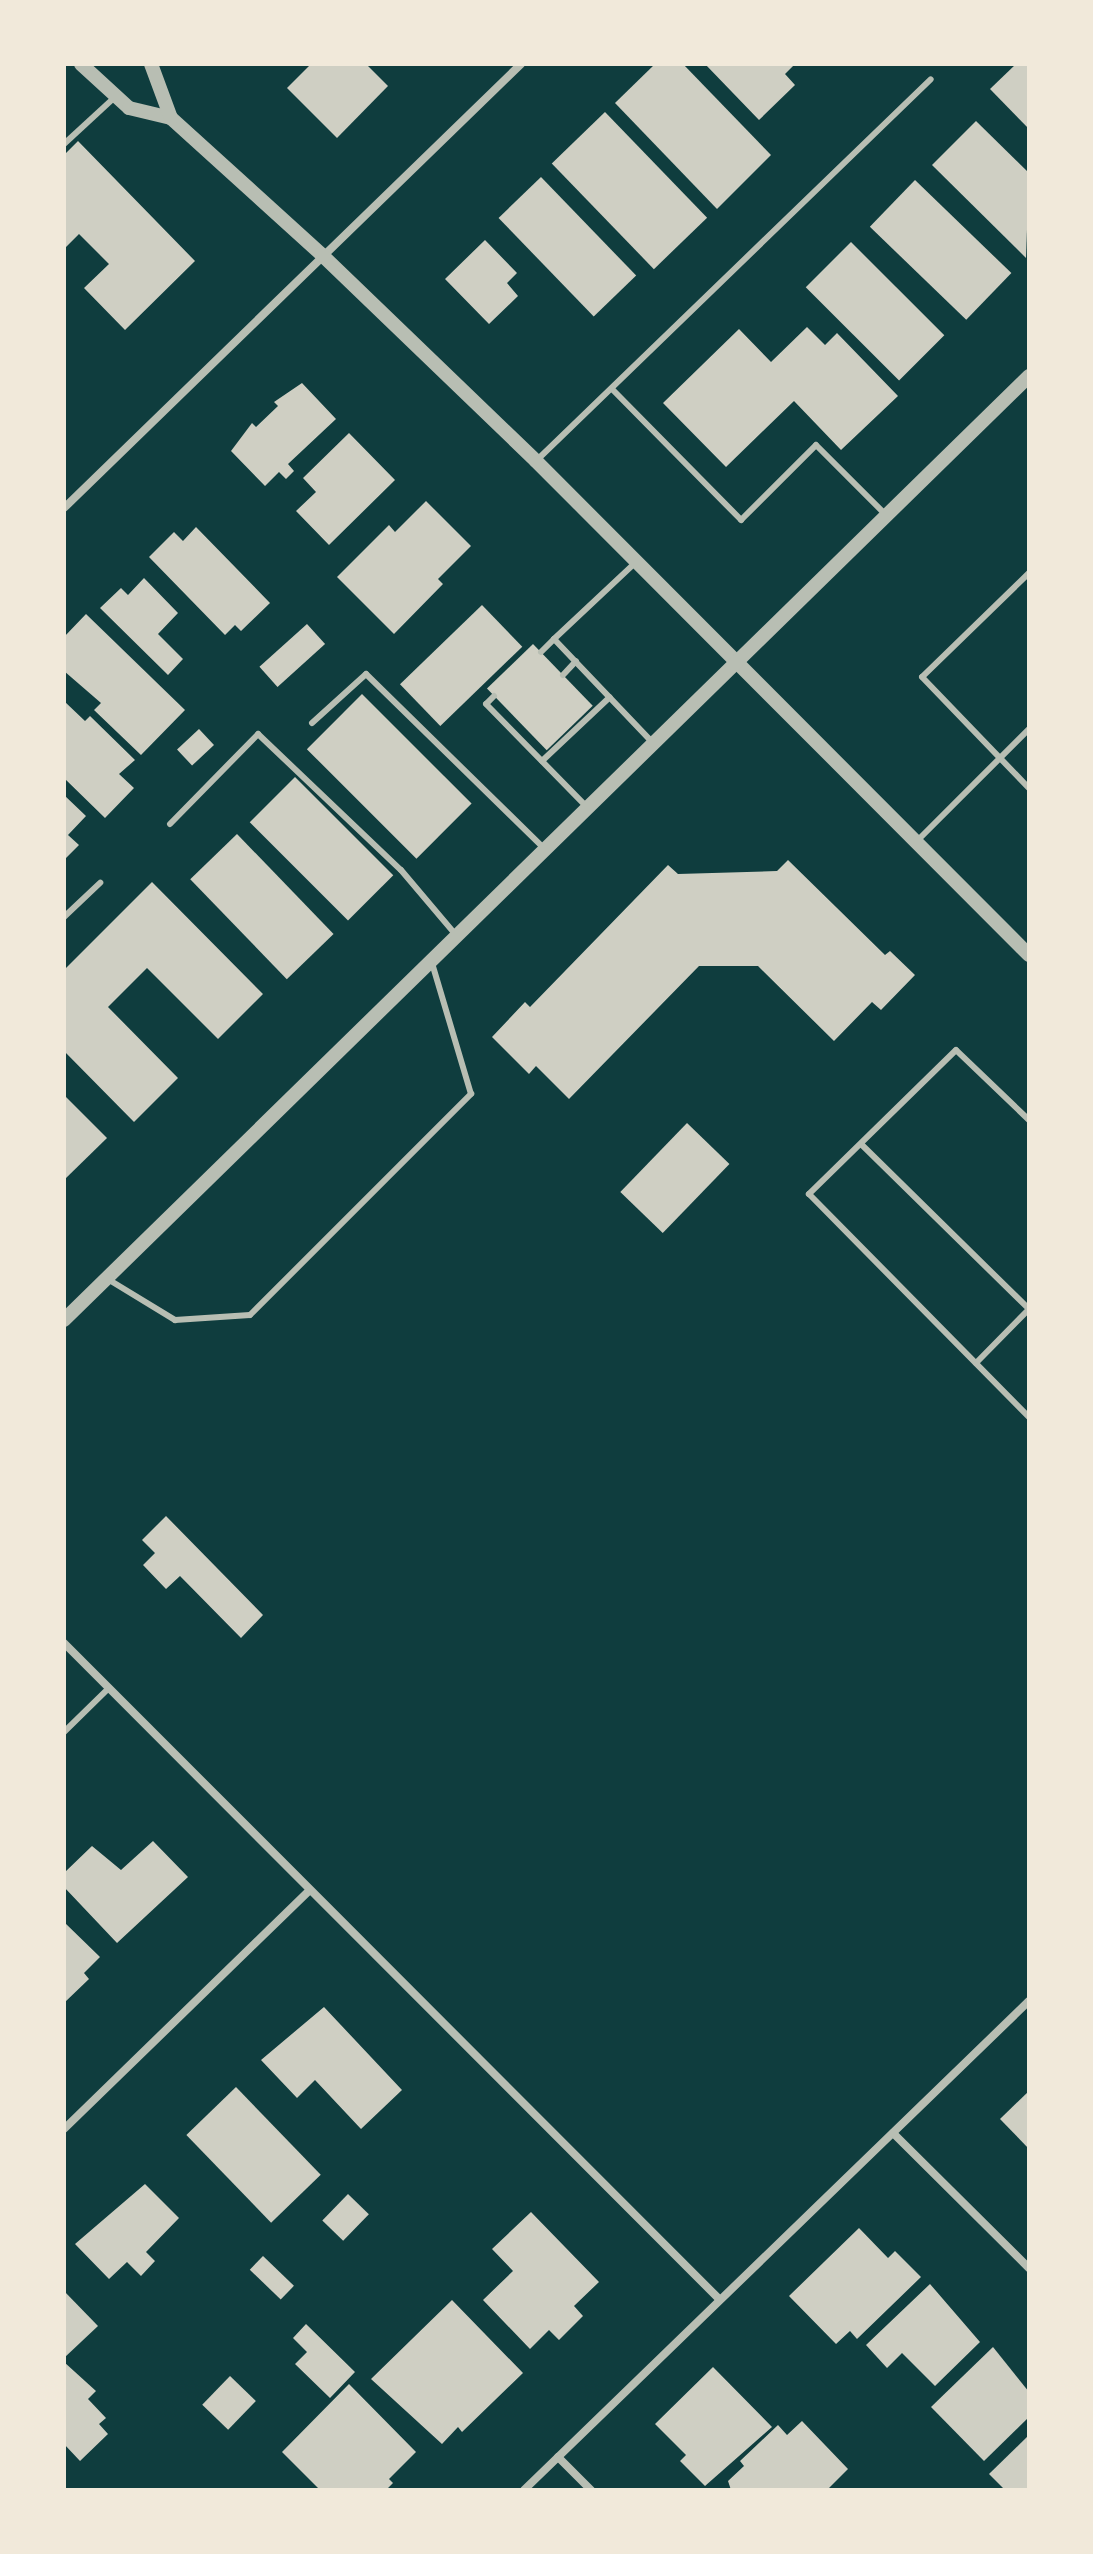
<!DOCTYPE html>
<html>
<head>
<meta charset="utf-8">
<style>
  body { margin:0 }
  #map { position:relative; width:1093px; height:2554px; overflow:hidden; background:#0f3d3e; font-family:Merriweather,serif }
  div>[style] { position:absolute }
  .building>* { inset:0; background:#cfcfc3; transform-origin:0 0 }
  .service>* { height:6px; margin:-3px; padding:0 3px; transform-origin:3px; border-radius:3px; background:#b8beb3 }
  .minor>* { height:8px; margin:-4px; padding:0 4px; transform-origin:4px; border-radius:4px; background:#b8beb3 }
  .tertiary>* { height:14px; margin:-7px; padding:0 7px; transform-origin:7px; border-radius:7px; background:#b8beb3 }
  span { translate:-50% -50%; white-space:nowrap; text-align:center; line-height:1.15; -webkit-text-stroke:8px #f1e9da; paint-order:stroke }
  .frame { position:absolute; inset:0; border:66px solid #f1e9da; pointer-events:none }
</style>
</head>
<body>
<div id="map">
  <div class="building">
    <div style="clip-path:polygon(311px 64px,366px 64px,388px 86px,337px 138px,287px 88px)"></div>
    <div style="clip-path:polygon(655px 64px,683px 64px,771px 155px,717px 209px,615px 103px)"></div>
    <div style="clip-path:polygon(705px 64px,795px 64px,785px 74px,795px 85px,759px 120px)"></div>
    <div style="clip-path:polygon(1016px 64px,1029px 64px,1029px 129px,990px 89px)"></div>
    <div style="left:605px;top:112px;width:147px;height:74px;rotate:46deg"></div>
    <div style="clip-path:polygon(976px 121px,1029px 173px,1026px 258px,932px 165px)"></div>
    <div style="clip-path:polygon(78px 141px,195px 261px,125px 330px,84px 288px,109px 264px,79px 234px,64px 249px,64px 155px)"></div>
    <div style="left:541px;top:177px;width:137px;height:59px;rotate:46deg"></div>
    <div style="left:915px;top:180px;width:134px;height:65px;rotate:44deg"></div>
    <div style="clip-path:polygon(485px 240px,517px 273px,507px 283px,518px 296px,489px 324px,445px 279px)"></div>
    <div style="left:851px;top:242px;width:132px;height:64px;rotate:45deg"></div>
    <div style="clip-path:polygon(807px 327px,825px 345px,837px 333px,898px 396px,841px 450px,794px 401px,726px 467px,663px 403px,739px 329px,771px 362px)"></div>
    <div style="clip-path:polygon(302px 383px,336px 419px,288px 464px,294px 471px,286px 479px,279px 472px,265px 486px,231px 451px,252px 423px,256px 427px,278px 406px,274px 402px)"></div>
    <div style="clip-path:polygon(349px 433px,395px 480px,329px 545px,296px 511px,316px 492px,303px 478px)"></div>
    <div style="clip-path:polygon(426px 501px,471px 546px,438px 579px,443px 584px,394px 634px,337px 577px,389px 525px,395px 532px)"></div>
    <div style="clip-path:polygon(196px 527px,270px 603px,241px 631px,235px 625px,225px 635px,149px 557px,174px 532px,183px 541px)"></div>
    <div style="clip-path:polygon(144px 578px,178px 613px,158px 634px,183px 659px,168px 675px,100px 608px,121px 588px,128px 595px)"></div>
    <div style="left:482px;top:605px;width:58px;height:114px;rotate:46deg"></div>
    <div style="clip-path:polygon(86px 614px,185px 710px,141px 755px,94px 710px,101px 703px,64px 671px,64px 637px)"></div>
    <div style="left:307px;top:624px;width:27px;height:64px;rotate:48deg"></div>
    <div style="left:533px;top:644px;width:86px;height:64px;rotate:46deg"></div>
    <div style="left:362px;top:694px;width:155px;height:78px;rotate:45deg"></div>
    <div style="clip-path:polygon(64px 701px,85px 721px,90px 716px,135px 760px,119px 774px,134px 788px,105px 818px,64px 778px)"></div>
    <div style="left:199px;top:729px;width:22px;height:30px;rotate:47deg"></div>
    <div style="left:295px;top:777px;width:139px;height:64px;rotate:45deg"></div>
    <div style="clip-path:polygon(64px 795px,86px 816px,68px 835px,79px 845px,64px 860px)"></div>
    <div style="left:237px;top:834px;width:139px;height:65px;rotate:46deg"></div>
    <div style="clip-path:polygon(788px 860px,885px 955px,890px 951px,915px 975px,881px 1010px,872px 1002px,834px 1041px,758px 966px,699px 966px,569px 1099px,536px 1066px,529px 1074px,492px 1037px,525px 1002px,530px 1007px,668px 865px,678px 874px,777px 871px)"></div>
    <div style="clip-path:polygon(152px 882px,263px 994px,218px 1039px,147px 968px,108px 1007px,178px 1078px,134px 1122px,64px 1051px,64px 970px)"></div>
    <div style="clip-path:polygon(64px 1095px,107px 1138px,64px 1180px)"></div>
    <div style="left:687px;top:1123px;width:59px;height:96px;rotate:44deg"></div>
    <div style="clip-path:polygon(166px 1516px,263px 1615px,241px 1638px,180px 1576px,166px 1589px,143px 1565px,155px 1553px,142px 1540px)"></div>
    <div style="clip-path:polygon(153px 1841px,188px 1877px,117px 1943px,64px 1887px,64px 1873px,92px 1846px,121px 1870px)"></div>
    <div style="clip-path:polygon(64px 1922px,100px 1957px,84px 1973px,89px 1979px,64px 2003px)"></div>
    <div style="clip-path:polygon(324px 2007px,402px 2090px,361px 2129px,315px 2080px,297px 2098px,261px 2060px)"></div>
    <div style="left:236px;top:2087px;width:122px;height:69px;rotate:46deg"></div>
    <div style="clip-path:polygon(1029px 2091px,1029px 2149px,1000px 2119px)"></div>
    <div style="clip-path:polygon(145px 2184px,179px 2218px,146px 2252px,155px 2261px,141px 2276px,127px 2262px,109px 2279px,75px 2244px)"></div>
    <div style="left:348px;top:2194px;width:29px;height:37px;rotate:44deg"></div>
    <div style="clip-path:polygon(531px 2212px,599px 2282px,574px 2306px,583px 2316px,559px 2340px,549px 2330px,530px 2349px,483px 2300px,513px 2271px,492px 2249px)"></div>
    <div style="clip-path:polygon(859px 2228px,888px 2258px,895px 2251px,921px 2277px,857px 2339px,850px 2331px,836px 2344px,789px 2296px)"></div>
    <div style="left:263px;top:2256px;width:43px;height:19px;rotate:44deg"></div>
    <div style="clip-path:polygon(930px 2284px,980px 2342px,935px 2386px,902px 2353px,887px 2368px,866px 2345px)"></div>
    <div style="clip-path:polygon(64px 2291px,98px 2326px,64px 2358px)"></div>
    <div style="clip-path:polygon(452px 2300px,523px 2373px,462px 2432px,458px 2427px,442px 2444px,371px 2379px)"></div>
    <div style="clip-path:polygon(306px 2324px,355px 2372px,330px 2398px,295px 2364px,307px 2352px,293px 2338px)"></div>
    <div style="clip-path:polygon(993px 2347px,1029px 2392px,1029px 2417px,984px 2461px,931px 2407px)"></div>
    <div style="clip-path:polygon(64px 2362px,96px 2391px,88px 2399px,106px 2418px,99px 2424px,108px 2434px,80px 2461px,64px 2444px)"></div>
    <div style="clip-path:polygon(713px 2367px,772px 2427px,705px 2486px,680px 2461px,686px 2455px,655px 2424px)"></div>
    <div style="left:230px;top:2376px;width:36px;height:40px;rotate:44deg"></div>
    <div style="clip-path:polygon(349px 2384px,416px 2452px,389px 2479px,393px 2483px,386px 2490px,320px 2490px,282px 2452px)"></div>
    <div style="clip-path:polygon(802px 2421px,848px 2469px,827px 2490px,731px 2490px,728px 2481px,744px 2466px,740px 2461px,778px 2425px,787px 2435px)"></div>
    <div style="clip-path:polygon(1029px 2435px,1029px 2490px,1005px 2490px,989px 2474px)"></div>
  </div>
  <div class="service">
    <div style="left:64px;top:144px;width:71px;rotate:-42.7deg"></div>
    <div style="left:612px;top:389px;width:184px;rotate:45.4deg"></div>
    <div style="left:741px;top:520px;width:106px;rotate:-45deg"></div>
    <div style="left:816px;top:445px;width:98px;rotate:45deg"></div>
    <div style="left:536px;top:461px;width:549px;rotate:-44.04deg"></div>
    <div style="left:1029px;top:573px;width:149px;rotate:135.8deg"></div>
    <div style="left:922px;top:677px;width:154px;rotate:46.1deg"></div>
    <div style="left:554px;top:639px;width:112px;rotate:-43.2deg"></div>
    <div style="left:541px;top:652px;width:18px;rotate:-45deg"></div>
    <div style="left:554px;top:639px;width:142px;rotate:46.4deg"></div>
    <div style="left:563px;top:675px;width:19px;rotate:-47deg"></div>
    <div style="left:494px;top:696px;width:11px;rotate:135deg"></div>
    <div style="left:486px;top:704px;width:144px;rotate:45.6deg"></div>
    <div style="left:312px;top:723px;width:73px;rotate:-42.2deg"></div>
    <div style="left:366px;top:674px;width:250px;rotate:44.4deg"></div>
    <div style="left:542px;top:761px;width:93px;rotate:-43.3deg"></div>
    <div style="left:170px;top:824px;width:126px;rotate:-45.6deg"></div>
    <div style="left:258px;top:734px;width:197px;rotate:43.6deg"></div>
    <div style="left:401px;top:870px;width:84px;rotate:49.8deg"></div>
    <div style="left:916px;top:842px;width:160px;rotate:-45deg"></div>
    <div style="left:64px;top:917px;width:50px;rotate:-43.4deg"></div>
    <div style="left:1029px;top:1120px;width:101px;rotate:-136.2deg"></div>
    <div style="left:956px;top:1050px;width:206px;rotate:135.6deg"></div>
    <div style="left:809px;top:1194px;width:313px;rotate:45.4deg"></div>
    <div style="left:861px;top:1144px;width:235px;rotate:44.5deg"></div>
    <div style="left:106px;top:1278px;width:81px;rotate:31.3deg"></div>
    <div style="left:175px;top:1320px;width:75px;rotate:-3.8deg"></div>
    <div style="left:250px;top:1315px;width:313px;rotate:-45deg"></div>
    <div style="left:471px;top:1094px;width:137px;rotate:-106.6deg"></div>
    <div style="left:976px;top:1363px;width:76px;rotate:-45.5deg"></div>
    <div style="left:64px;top:1732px;width:63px;rotate:-44.4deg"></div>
  </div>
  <div class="minor">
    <div style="left:64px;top:508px;width:637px;rotate:-44.17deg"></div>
    <div style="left:64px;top:1643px;width:928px;rotate:45.04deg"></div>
    <div style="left:64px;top:2129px;width:342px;rotate:-44.2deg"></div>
    <div style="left:893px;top:2133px;width:192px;rotate:44.8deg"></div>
    <div style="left:558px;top:2457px;width:47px;rotate:45deg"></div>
    <div style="left:524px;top:2490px;width:703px;rotate:-44.08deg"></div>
  </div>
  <div class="tertiary">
    <div style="left:81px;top:64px;width:65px;rotate:42.5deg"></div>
    <div style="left:129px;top:108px;width:43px;rotate:13.4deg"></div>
    <div style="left:171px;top:118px;width:202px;rotate:42.2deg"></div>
    <div style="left:321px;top:254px;width:298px;rotate:43.9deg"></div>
    <div style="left:536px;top:461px;width:698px;rotate:45.06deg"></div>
    <div style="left:151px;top:64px;width:58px;rotate:69.7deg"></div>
    <div style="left:64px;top:1320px;width:1350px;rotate:-44.37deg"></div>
  </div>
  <div class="frame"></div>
</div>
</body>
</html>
